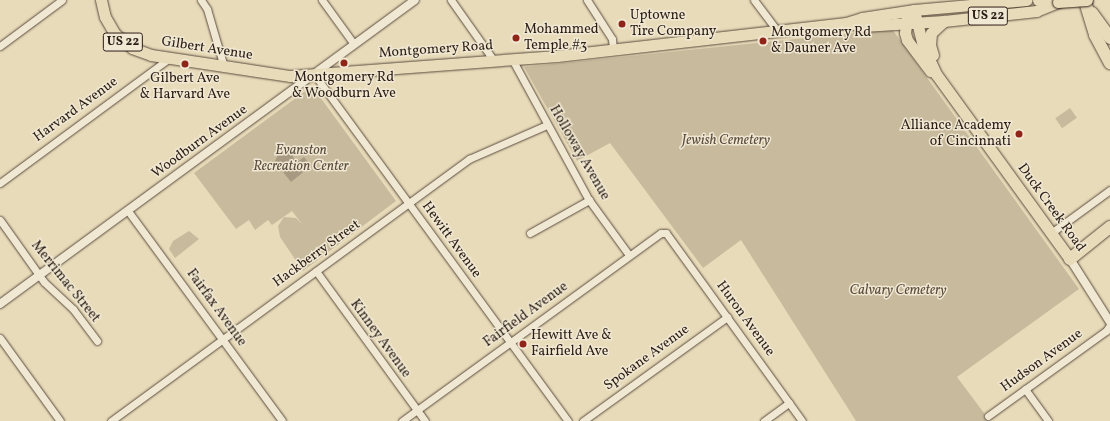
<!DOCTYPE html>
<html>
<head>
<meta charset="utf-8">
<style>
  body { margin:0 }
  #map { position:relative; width:1110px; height:421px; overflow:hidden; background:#e8dbb9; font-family:Vollkorn,serif }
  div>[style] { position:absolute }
  .green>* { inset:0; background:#c8bb9d; transform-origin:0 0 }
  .water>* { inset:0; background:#a89a82 }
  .roads { filter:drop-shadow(0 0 1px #5a4c3f) drop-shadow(0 0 1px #5a4c3f) }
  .minor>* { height:7px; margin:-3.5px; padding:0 3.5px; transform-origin:3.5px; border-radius:3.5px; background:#f0e8d2 }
  .tertiary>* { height:8px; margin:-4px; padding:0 4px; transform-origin:4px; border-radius:4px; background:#f0e8d2 }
  .primary>* { height:11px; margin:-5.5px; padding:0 5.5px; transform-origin:5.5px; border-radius:5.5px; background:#e8dbb9 }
  .motorway>* { height:12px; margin:-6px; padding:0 6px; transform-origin:6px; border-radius:6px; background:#e8dbb9 }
  .bridges { filter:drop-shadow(0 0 1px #2b1d16) drop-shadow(0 0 1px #2b1d16) }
  .primary-bridge>* { height:11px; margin:-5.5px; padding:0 5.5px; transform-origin:5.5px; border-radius:5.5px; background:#e8dbb9 }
  .dots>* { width:11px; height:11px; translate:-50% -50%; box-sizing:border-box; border:2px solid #f0e8d2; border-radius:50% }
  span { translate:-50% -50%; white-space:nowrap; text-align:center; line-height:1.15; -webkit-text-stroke:3px #f0e8d2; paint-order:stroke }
  .shield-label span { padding:1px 3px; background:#f0e8d2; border:1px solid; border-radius:3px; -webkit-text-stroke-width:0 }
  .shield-label { font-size:13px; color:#2b1d16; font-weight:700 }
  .poi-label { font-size:14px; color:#2b1d16 }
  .left { translate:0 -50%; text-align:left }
  .right { translate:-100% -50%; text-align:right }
  .street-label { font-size:14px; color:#2b1d16 }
  .park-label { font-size:14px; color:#5a4c3e; font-style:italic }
</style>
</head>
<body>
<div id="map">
  <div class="green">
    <div style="clip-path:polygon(892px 29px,1079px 289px,957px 377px,990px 421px,856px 421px,741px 240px,703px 268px,610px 143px,577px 161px,524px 67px)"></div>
    <div style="clip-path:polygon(312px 86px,396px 201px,303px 271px,280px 237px,278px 226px,284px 217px,296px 218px,302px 224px,292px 211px,272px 225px,268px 220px,255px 230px,249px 220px,236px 229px,194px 173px)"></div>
    <div style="left:1070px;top:108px;width:12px;height:18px;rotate:55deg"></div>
    <div style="clip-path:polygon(189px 231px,199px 239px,175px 258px,169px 249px,173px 241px)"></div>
  </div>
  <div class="water">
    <div style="clip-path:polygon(290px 150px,296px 163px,304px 157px,311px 166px,291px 182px,283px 172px,287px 169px,275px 167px,275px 161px,278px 155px)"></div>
  </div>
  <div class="roads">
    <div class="minor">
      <div style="left:201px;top:0;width:11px;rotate:56deg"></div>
      <div style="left:207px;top:9px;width:60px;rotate:73.7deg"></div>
      <div style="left:322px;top:0;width:54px;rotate:54deg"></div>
      <div style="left:451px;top:0;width:75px;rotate:54.8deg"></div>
      <div style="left:587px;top:0;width:46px;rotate:57.3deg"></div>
      <div style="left:612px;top:39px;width:10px;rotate:84deg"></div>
      <div style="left:754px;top:0;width:39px;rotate:53deg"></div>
      <div style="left:0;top:46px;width:77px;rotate:-36.6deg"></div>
      <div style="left:512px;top:59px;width:161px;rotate:61.4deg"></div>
      <div style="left:589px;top:200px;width:68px;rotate:54deg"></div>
      <div style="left:314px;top:74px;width:430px;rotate:53.8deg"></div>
      <div style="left:0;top:183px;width:209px;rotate:-36.4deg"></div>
      <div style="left:128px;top:211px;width:260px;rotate:53.7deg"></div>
      <div style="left:0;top:220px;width:76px;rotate:54.6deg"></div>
      <div style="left:44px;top:282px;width:40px;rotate:43deg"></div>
      <div style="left:73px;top:309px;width:40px;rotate:53deg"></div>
      <div style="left:530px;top:233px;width:68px;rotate:-29.2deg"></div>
      <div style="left:1051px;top:233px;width:73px;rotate:-36.1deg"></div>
      <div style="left:316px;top:271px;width:185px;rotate:54deg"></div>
      <div style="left:0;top:338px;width:102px;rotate:54.1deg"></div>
      <div style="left:1025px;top:389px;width:39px;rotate:54deg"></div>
      <div style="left:988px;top:416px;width:145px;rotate:-35.8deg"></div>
      <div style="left:1106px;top:331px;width:7px;rotate:-56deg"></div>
      <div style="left:111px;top:421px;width:444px;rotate:-36.2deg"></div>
      <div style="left:469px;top:159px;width:85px;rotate:-23.6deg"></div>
      <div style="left:402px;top:421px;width:320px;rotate:-36deg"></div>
      <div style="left:661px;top:233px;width:5px"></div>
      <div style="left:666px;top:233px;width:232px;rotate:54.1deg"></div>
      <div style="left:583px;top:421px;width:178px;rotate:-35.8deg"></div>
      <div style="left:764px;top:421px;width:31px;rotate:-36deg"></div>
    </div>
    <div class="tertiary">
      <div style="left:1070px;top:259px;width:75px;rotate:57.6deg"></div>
      <div style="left:0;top:304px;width:514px;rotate:-36.22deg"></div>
    </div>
    <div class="primary">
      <div style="left:101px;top:0;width:17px;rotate:77deg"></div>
      <div style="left:105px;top:17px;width:20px;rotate:60deg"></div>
      <div style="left:115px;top:34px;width:22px;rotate:39deg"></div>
      <div style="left:132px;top:48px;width:20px;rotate:20deg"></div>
      <div style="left:151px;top:55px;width:141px;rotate:8.6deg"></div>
      <div style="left:290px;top:76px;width:268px;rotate:-4.3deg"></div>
      <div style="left:557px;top:56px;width:291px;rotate:-6.5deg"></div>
      <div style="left:846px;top:23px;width:17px;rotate:-17deg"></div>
      <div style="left:862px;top:18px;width:53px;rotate:-8.7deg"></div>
      <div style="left:914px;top:10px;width:113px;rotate:-5.1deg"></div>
      <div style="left:1038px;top:0;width:18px;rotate:6deg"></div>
      <div style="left:914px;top:10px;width:36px;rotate:76deg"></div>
      <div style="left:923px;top:45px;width:32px;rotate:66deg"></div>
      <div style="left:936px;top:74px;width:228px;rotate:54.1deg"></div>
      <div style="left:907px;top:17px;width:16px;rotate:97deg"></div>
      <div style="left:905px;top:33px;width:7px;rotate:74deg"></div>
      <div style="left:907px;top:40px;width:39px;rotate:53deg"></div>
      <div style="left:849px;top:23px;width:14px;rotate:12deg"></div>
      <div style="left:863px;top:26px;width:81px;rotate:-3.5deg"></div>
      <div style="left:944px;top:21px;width:93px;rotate:-6.2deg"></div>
      <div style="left:1036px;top:11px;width:24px;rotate:-22deg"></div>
      <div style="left:933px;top:55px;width:10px;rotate:-107deg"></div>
      <div style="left:930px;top:45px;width:12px;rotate:-85deg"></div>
      <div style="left:931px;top:33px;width:18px;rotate:-43deg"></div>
    </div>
    <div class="motorway">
      <div style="left:1086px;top:5px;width:31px;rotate:73deg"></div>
      <div style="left:1095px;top:35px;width:32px;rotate:62deg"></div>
      <div style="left:1092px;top:13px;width:31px;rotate:54deg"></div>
      <div style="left:1070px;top:259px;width:51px;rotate:-38.7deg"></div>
    </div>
  </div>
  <div class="bridges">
    <div class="primary-bridge">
      <div style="left:1058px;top:2px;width:29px;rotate:-4deg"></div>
    </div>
  </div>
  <div class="dots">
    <div style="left:622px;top:24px;background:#8f2418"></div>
    <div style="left:516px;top:38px;background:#8f2418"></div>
    <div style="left:763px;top:41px;background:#8f2418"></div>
    <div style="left:344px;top:63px;background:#8f2418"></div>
    <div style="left:185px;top:64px;background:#8f2418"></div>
    <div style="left:1019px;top:134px;background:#8f2418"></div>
    <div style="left:523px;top:344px;background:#8f2418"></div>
  </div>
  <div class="shield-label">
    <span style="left:988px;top:16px">US 22</span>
    <span style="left:123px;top:42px">US 22</span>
  </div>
  <div class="poi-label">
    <span class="left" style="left:630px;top:24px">Uptowne<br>Tire Company</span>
    <span class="left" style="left:524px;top:38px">Mohammed<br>Temple #3</span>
    <span class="left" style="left:771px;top:41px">Montgomery Rd<br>&amp; Dauner Ave</span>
    <span style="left:344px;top:86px">Montgomery Rd<br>&amp; Woodburn Ave</span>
    <span style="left:185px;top:87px">Gilbert Ave<br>&amp; Harvard Ave</span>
    <span class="right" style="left:1011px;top:134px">Alliance Academy<br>of Cincinnati</span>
    <span class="left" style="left:531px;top:344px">Hewitt Ave &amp;<br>Fairfield Ave</span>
  </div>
  <div class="street-label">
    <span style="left:207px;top:49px;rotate:9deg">Gilbert Avenue</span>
    <span style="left:436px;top:50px;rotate:-4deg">Montgomery Road</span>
    <span style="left:76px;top:110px;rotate:-36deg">Harvard Avenue</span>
    <span style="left:200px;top:142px;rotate:-36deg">Woodburn Avenue</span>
    <span style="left:579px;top:153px;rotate:60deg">Holloway Avenue</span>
    <span style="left:1051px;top:208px;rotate:54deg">Duck Creek Road</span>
    <span style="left:451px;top:240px;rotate:54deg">Hewitt Avenue</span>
    <span style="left:317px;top:254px;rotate:-36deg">Hackberry Street</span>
    <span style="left:65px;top:282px;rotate:51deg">Merrimac Street</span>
    <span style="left:216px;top:308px;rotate:54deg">Fairfax Avenue</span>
    <span style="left:526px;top:315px;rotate:-36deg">Fairfield Avenue</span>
    <span style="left:745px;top:319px;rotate:54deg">Huron Avenue</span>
    <span style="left:380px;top:339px;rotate:54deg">Kinney Avenue</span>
    <span style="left:647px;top:358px;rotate:-36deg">Spokane Avenue</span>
    <span style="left:1042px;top:361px;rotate:-36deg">Hudson Avenue</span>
  </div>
  <div class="park-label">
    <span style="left:726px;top:141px">Jewish Cemetery</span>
    <span style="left:301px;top:159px">Evanston<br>Recreation Center</span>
    <span style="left:898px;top:291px">Calvary Cemetery</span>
  </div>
</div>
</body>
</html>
